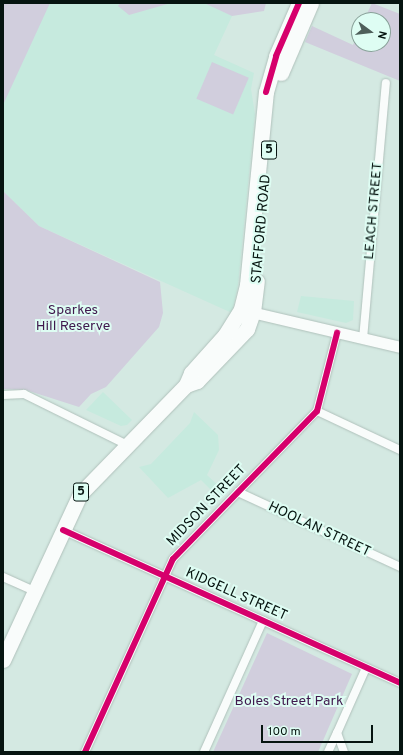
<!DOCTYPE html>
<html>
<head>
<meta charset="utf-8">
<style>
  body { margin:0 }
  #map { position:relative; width:403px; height:755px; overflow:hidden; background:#d4e9e2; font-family:Overpass,sans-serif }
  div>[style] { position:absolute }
  .built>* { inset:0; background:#c6eade }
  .green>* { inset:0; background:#d1cedd; transform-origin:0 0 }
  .roads { filter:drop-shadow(0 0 1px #b0c1bb) drop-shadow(0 0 1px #b0c1bb) }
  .street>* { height:8px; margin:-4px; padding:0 4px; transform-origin:4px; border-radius:4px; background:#f9fcfb }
  .secondary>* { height:11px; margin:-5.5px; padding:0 5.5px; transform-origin:5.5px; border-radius:5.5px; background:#f9fcfb }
  .highway>* { height:15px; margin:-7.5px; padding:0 7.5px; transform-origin:7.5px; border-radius:7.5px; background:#f9fcfb }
  .cycleway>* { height:6px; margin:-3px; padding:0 3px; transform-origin:3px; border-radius:3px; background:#d6006c }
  span { translate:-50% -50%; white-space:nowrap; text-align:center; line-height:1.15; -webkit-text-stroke:4px #defdf3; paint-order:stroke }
  .shield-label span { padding:1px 3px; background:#defdf3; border:1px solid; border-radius:3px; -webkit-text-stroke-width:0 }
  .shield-label { font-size:13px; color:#061410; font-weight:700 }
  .street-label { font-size:14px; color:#061410 }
  .park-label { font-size:14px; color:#40194e }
  .frame { position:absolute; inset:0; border:4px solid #061410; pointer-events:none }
  .north { position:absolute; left:351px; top:12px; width:40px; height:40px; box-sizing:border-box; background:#defdf3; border:1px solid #88a098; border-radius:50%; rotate:105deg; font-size:11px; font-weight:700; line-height:16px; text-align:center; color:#061410 }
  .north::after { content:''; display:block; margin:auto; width:14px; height:18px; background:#4e5f5a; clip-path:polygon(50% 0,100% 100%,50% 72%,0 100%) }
  .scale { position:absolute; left:261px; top:725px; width:112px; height:18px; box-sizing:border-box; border:2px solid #061410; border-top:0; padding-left:5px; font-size:12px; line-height:14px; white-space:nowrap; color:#061410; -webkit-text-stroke:3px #defdf3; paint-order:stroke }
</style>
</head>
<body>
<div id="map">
  <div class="built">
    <div style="clip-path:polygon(3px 3px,238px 3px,214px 55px,254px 73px,251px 89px,255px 114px,238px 285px,232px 313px,39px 226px,3px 191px)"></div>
    <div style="clip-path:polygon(301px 296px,354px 301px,353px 320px,346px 323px,297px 312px)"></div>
    <div style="clip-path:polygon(103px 392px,132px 420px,127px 425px,121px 426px,86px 410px)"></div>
    <div style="clip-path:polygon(194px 412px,218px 435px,219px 450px,207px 475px,225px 492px,219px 498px,201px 480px,168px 498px,139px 467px,151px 464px,190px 423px)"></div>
  </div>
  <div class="green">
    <div style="clip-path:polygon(3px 3px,50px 3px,3px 105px)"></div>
    <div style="clip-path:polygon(120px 3px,171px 3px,129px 15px,118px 6px)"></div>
    <div style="clip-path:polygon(204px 3px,266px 3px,264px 11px,232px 16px)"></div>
    <div style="clip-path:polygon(372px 3px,400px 14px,400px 81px,305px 42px,312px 26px,353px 45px,359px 32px,359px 44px,383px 44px,383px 20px,364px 20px)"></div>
    <div style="left:212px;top:62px;width:40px;height:40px;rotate:23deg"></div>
    <div style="clip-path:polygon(3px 191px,39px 226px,160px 282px,163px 313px,159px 327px,106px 387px,91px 394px,79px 407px,26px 390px,3px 389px)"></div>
    <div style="clip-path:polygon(267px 633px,352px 674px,318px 752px,213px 752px)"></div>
  </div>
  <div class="roads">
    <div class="street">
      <div style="left:363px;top:339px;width:257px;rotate:-84.9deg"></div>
      <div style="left:3px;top:395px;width:21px;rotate:-3deg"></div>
      <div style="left:24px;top:394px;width:115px;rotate:26.3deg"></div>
      <div style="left:317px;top:411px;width:92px;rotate:25.2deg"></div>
      <div style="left:238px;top:492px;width:179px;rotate:24.8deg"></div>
      <div style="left:63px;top:530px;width:370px;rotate:24.4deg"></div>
      <div style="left:3px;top:577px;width:34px;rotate:24deg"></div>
      <div style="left:85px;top:752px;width:212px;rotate:-65.5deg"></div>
      <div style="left:173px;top:559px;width:206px;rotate:-45.8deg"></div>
      <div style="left:317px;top:411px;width:81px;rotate:-75.6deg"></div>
      <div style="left:204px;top:752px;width:144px;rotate:-65.8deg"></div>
      <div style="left:328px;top:752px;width:21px;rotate:-65deg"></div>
      <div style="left:344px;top:752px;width:20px;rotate:-110deg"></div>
      <div style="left:337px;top:733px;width:71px;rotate:-66deg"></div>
    </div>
    <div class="secondary">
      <div style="left:247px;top:311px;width:157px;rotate:13.2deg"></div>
    </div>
    <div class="highway">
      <div style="left:281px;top:73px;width:76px;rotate:-66.8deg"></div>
      <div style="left:186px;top:385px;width:12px;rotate:-20deg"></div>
      <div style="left:197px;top:381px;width:72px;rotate:-46.1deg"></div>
      <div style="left:247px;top:329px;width:18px;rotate:-71deg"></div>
      <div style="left:253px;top:312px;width:31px;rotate:-83deg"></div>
      <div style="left:3px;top:660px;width:183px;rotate:-65.1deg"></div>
      <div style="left:80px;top:494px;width:152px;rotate:-45.8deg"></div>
      <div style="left:186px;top:385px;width:13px;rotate:-67deg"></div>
      <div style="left:191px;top:373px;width:51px;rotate:-48.2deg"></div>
      <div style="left:225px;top:335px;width:31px;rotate:-58deg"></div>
      <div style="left:241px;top:309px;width:25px;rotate:-76deg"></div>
      <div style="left:247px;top:285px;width:194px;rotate:-84.4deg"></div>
      <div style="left:266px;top:92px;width:37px;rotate:-74deg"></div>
      <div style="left:276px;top:56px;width:58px;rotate:-66.5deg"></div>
    </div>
  </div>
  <div class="cycleway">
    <div style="left:266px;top:92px;width:37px;rotate:-74deg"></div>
    <div style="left:276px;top:56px;width:58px;rotate:-66.5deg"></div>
    <div style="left:63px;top:530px;width:370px;rotate:24.4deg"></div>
    <div style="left:85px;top:752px;width:212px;rotate:-65.5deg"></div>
    <div style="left:173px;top:559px;width:206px;rotate:-45.8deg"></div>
    <div style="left:317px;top:411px;width:81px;rotate:-75.6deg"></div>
  </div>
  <div class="shield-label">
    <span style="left:269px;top:150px">5</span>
    <span style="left:81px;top:492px">5</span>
  </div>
  <div class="street-label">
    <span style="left:374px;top:211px;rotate:-85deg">LEACH STREET</span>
    <span style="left:262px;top:229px;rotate:-85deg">STAFFORD ROAD</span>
    <span style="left:207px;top:506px;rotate:-46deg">MIDSON STREET</span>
    <span style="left:319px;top:530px;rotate:25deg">HOOLAN STREET</span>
    <span style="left:236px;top:595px;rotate:24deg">KIDGELL STREET</span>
  </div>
  <div class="park-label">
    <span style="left:73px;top:319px">Sparkes<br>Hill Reserve</span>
    <span style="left:289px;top:702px">Boles Street Park</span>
  </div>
  <div class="frame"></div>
  <div class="north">N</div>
  <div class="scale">100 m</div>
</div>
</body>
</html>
